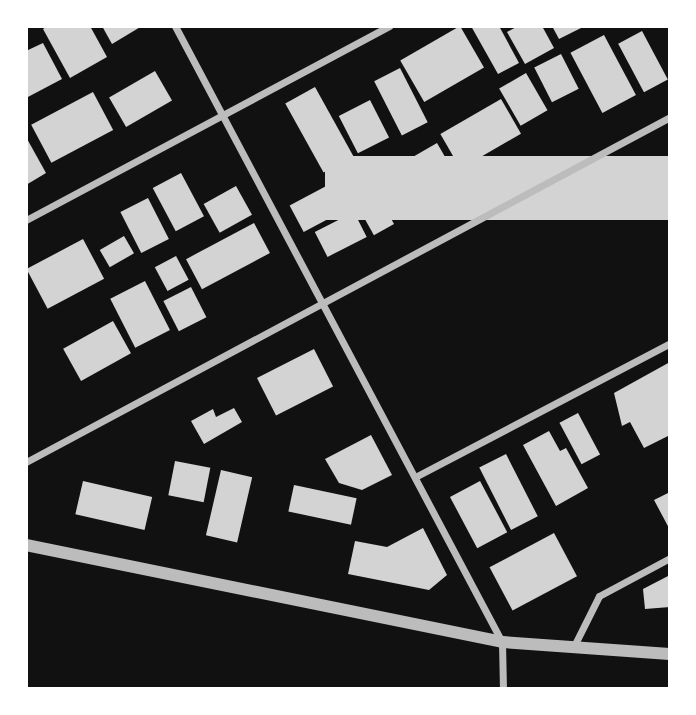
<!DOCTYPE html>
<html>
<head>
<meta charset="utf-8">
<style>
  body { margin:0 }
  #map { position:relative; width:696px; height:715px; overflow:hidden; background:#111; font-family:"Alegreya Sans",sans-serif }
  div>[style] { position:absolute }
  .building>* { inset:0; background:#d3d3d3; transform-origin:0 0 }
  .minor>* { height:7px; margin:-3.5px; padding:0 3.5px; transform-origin:3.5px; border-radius:3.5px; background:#bcbcbc }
  .tertiary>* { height:12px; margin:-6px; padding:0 6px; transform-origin:6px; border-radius:6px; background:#bcbcbc }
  span { translate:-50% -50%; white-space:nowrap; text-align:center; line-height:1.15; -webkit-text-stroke:5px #fff; paint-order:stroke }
  .frame { position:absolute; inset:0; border:28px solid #fff; pointer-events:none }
</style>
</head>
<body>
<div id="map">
  <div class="building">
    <div style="clip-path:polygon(48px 26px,90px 26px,107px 57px,70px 78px,43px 29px)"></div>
    <div style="clip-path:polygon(102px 26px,142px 26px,112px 44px)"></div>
    <div style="left:460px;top:26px;width:48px;height:69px;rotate:60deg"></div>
    <div style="clip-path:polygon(471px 26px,499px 26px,519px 63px,498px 74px)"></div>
    <div style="clip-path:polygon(518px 26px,542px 26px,554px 48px,525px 64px,507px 32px)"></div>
    <div style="clip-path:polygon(552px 26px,581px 26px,581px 28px,559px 39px)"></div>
    <div style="left:642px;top:31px;width:55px;height:27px;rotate:62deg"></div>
    <div style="left:604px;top:35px;width:68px;height:38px;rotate:62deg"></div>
    <div style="clip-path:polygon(43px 43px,62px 79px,26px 98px,26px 51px)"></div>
    <div style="left:561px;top:54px;width:39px;height:30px;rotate:63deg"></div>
    <div style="left:400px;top:68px;width:61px;height:29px;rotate:63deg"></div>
    <div style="left:155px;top:71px;width:34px;height:53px;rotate:60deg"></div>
    <div style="left:526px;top:73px;width:43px;height:31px;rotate:60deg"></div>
    <div style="left:315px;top:87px;width:79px;height:34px;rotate:61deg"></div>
    <div style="left:93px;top:92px;width:43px;height:70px;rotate:62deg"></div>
    <div style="left:501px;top:99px;width:40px;height:70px;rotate:60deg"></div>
    <div style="left:370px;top:100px;width:42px;height:35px;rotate:63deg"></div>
    <div style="clip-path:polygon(26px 137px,46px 173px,26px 185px)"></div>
    <div style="left:437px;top:143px;width:44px;height:74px;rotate:60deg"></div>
    <div style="left:670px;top:156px;width:64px;height:345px;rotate:90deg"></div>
    <div style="left:362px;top:167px;width:30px;height:82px;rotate:62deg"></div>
    <div style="left:181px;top:173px;width:49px;height:32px;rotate:62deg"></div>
    <div style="left:236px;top:186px;width:33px;height:37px;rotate:61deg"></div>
    <div style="left:379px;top:197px;width:31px;height:23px;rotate:61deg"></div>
    <div style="left:148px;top:198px;width:46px;height:31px;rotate:63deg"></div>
    <div style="left:354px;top:212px;width:28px;height:44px;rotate:63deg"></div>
    <div style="left:254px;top:223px;width:34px;height:77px;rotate:62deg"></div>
    <div style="left:124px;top:236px;width:20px;height:28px;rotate:60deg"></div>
    <div style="left:83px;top:239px;width:45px;height:64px;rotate:62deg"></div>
    <div style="left:176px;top:256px;width:27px;height:24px;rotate:62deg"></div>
    <div style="left:145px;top:281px;width:55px;height:39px;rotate:63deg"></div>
    <div style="left:191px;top:287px;width:34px;height:31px;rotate:63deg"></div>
    <div style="left:113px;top:321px;width:37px;height:57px;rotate:61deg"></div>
    <div style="left:314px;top:349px;width:42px;height:64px;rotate:63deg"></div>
    <div style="clip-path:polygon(670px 362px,670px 435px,644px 448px,630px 422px,622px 426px,614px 393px)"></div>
    <div style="clip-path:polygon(234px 408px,242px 422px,204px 444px,191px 421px,213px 409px,216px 417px)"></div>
    <div style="left:578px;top:413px;width:47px;height:21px;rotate:62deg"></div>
    <div style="clip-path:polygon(549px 431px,560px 451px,566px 448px,588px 488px,556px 506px,523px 445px)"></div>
    <div style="clip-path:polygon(371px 435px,392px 475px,362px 490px,339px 483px,325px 459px)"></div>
    <div style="left:506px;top:454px;width:70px;height:30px;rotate:63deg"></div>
    <div style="left:175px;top:461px;width:36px;height:35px;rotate:11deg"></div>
    <div style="left:221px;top:470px;width:32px;height:67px;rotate:13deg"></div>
    <div style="left:83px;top:481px;width:71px;height:34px;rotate:13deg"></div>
    <div style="left:480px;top:481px;width:58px;height:34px;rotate:62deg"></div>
    <div style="left:294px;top:485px;width:64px;height:27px;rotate:12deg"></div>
    <div style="clip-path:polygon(670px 492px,670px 530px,654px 500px)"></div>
    <div style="clip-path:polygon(423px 528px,447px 575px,429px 590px,348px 574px,355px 541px,387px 547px)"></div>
    <div style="left:554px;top:533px;width:49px;height:73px;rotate:62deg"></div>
    <div style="clip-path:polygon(670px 575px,670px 607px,645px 609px,643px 589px)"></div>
  </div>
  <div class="minor">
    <div style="left:175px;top:26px;width:697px;rotate:62.04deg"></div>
    <div style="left:502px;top:642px;width:47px;rotate:88.8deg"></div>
    <div style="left:26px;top:220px;width:412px;rotate:-28.1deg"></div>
    <div style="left:26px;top:462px;width:731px;rotate:-28.18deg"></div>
    <div style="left:417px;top:476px;width:286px;rotate:-27.7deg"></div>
    <div style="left:573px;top:648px;width:58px;rotate:-63.4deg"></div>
    <div style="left:599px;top:596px;width:81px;rotate:-28.2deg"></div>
  </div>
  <div class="tertiary">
    <div style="left:26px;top:545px;width:486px;rotate:11.5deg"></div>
    <div style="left:502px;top:642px;width:168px;rotate:4.1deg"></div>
  </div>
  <div class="frame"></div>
</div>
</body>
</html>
